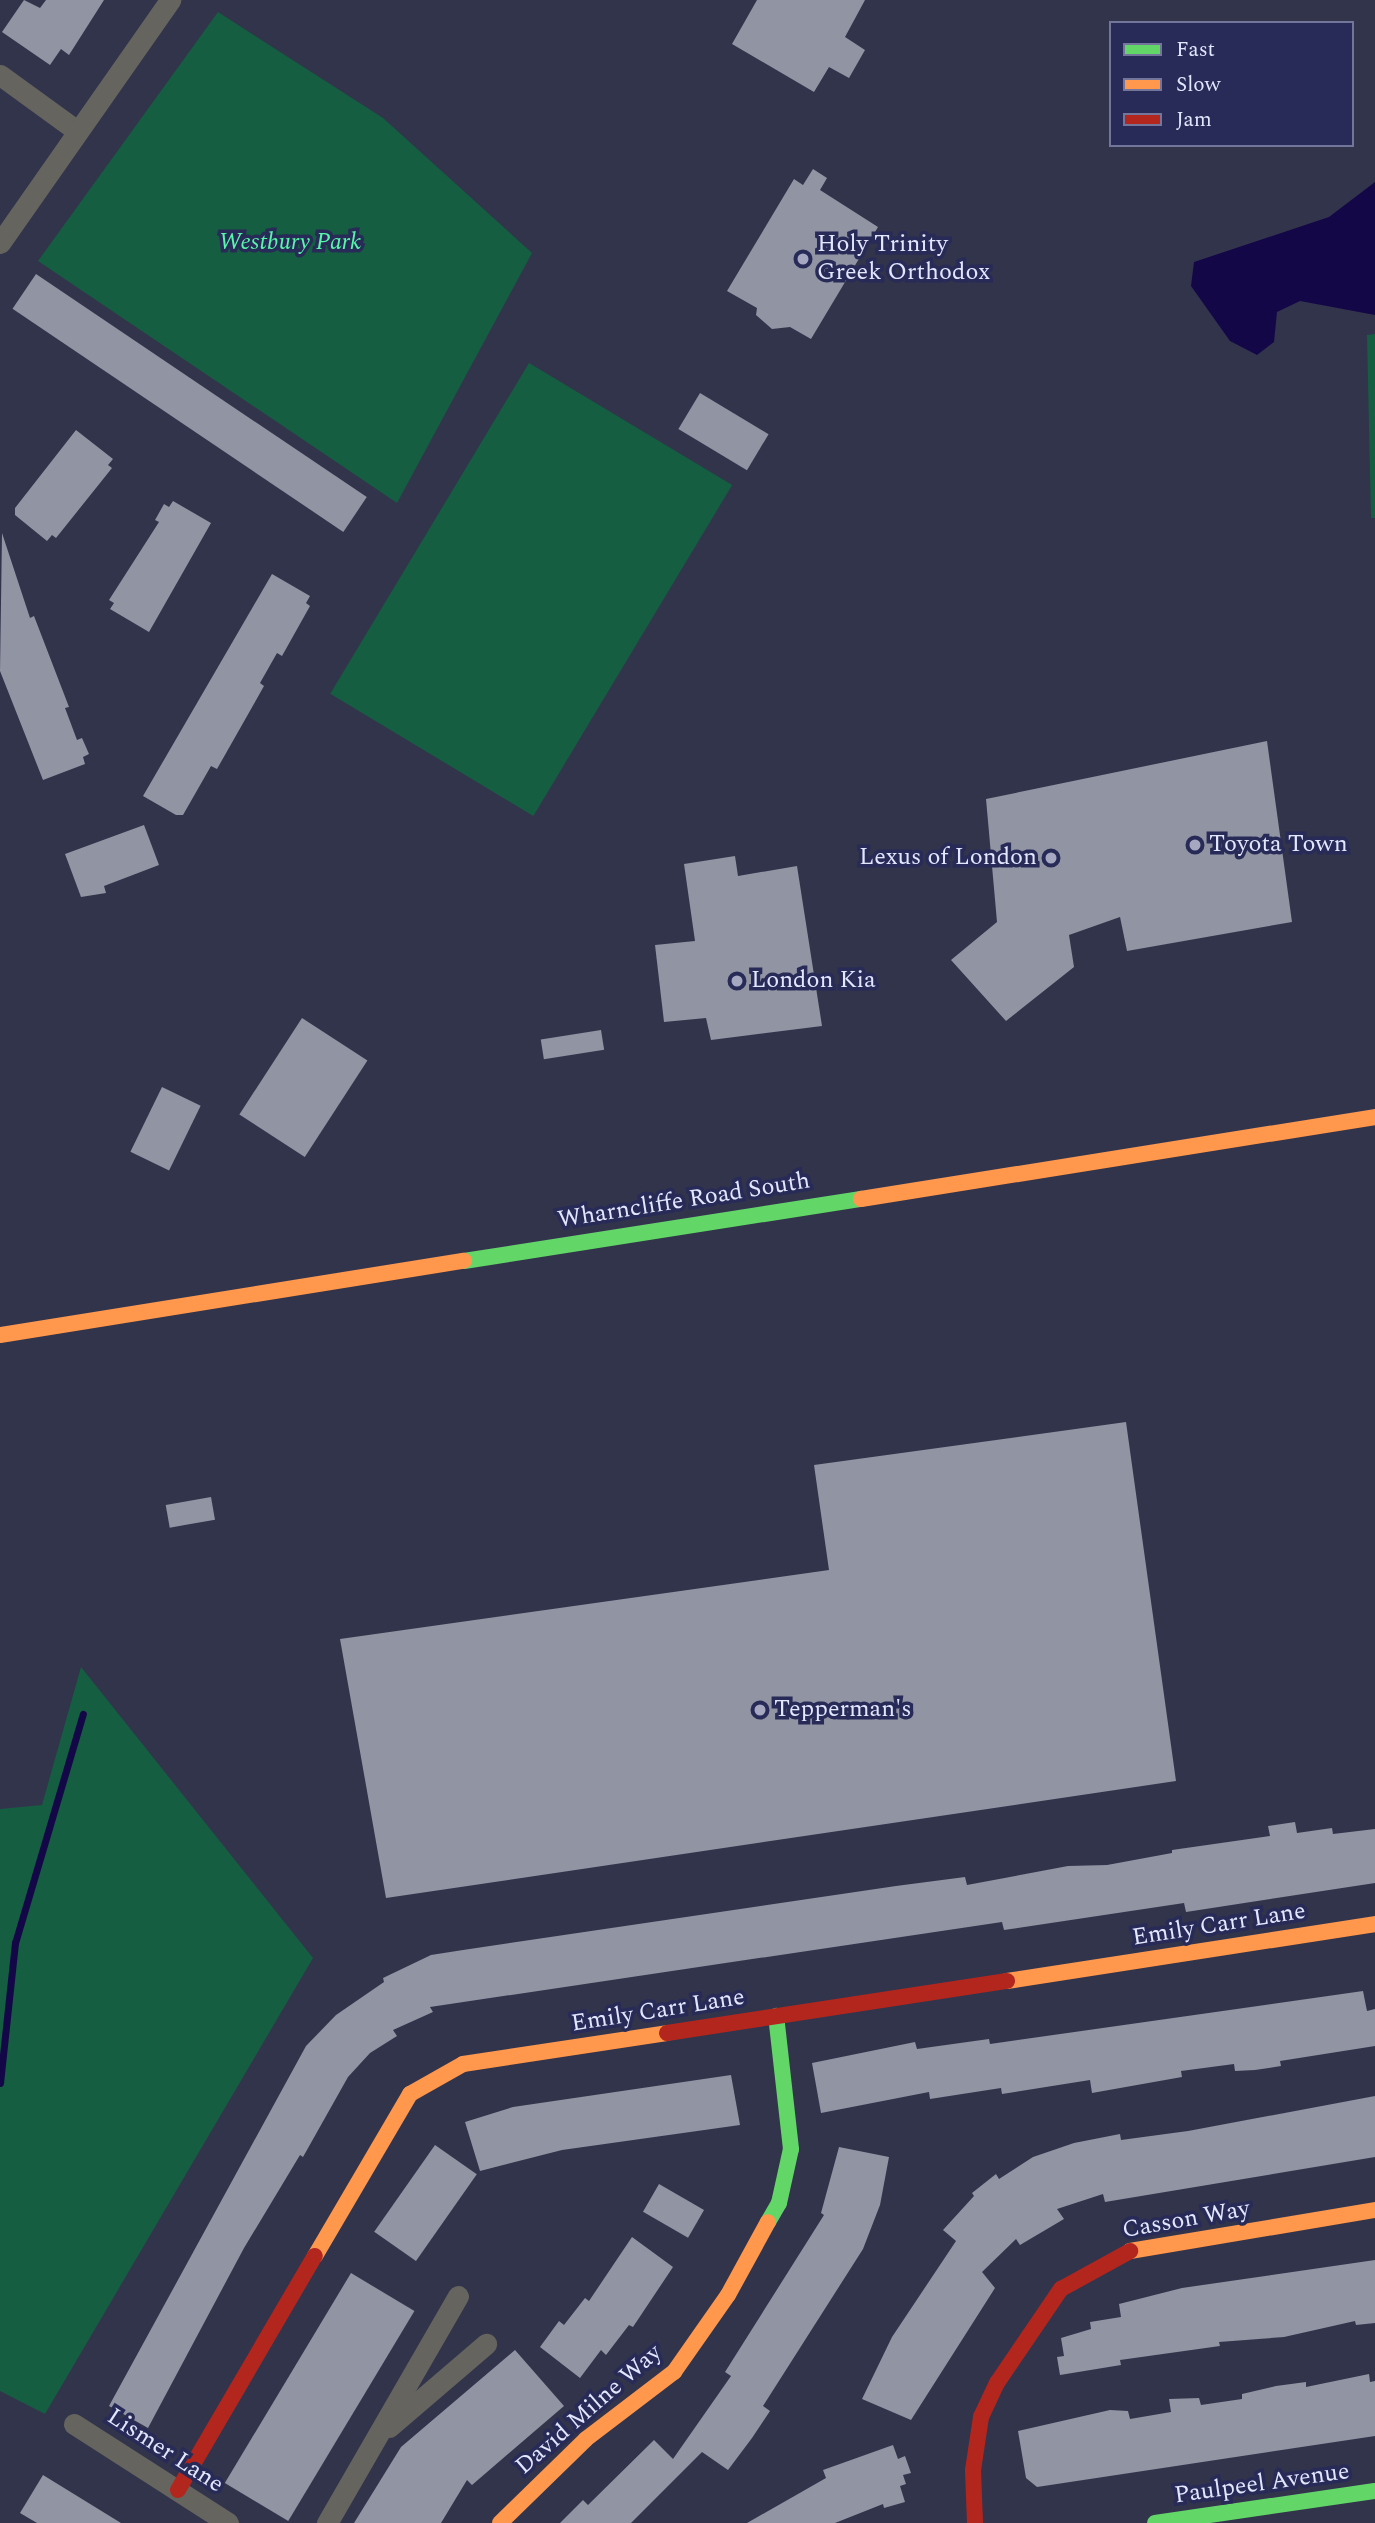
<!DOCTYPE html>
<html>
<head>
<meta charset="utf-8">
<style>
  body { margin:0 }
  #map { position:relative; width:1375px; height:2523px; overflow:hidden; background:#32344c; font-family:Spectral,serif }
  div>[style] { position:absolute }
  .green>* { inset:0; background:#155e41; transform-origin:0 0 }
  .water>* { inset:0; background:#130748 }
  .stream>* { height:7px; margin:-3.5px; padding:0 3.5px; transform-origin:3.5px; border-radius:3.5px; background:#130748 }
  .building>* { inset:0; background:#9194a2; transform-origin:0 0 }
  .street>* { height:21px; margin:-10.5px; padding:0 10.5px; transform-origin:10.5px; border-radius:10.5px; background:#66645e }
  .fast>* { height:16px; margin:-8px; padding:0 8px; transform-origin:8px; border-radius:8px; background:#63d668 }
  .slow>* { height:16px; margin:-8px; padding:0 8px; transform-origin:8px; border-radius:8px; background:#ff974d }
  .jam>* { height:16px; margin:-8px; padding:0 8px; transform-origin:8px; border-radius:8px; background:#b3261e }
  .dots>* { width:19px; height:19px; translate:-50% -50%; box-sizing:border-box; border:4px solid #282b57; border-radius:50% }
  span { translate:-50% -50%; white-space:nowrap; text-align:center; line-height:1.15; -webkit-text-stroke:7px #282b57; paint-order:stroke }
  .park-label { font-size:24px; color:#57f7a8; font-style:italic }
  .poi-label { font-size:24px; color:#e3e7fe }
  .left { translate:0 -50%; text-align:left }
  .right { translate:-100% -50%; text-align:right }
  .street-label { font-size:24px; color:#e3e7fe }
  .legend { position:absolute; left:1109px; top:21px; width:245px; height:126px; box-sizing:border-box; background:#282b57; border:2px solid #73769a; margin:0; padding:9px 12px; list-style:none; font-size:21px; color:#e3e7fe }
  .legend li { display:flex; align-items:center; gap:14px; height:35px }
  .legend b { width:35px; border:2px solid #73769a }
</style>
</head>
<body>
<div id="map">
  <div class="green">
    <div style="clip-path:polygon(218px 12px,383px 118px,532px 253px,397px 503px,38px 261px)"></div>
    <div style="clip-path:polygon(1375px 334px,1375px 518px,1371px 518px,1367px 335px)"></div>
    <div style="left:529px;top:363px;width:237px;height:386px;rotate:31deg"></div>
    <div style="clip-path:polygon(81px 1667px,313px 1958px,45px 2414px,0 2391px,0 1809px,42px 1805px)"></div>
  </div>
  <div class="water">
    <div style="clip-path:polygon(1375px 182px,1375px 315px,1300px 301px,1277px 312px,1274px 342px,1257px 355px,1230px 341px,1191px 286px,1194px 262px,1329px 217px)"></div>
  </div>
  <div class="stream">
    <div style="left:0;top:2083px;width:141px;rotate:-83.9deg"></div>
    <div style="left:15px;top:1943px;width:239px;rotate:-73.5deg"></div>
  </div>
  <div class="building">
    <div style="clip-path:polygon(24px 0,40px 8px,46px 0,104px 0,69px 55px,61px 49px,50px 65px,2px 32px)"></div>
    <div style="clip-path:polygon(757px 0,865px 0,845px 37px,865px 50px,849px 78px,829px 67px,814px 92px,732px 44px)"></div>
    <div style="clip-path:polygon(813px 169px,827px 178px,820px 190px,878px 227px,811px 339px,790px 327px,772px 329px,756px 315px,757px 308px,727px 291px,794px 179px,803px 185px)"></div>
    <div style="left:36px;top:274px;width:399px;height:42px;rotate:34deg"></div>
    <div style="left:700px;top:393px;width:80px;height:42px;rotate:31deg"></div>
    <div style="clip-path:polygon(76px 430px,113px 459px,108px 465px,112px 468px,56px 538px,52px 535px,47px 541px,15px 515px,15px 508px)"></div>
    <div style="clip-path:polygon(173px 501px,211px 523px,149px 632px,110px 609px,114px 603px,109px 600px,159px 522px,155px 520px,164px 504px,169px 507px)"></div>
    <div style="clip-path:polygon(2px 533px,30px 618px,34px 616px,69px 707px,65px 708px,77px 740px,82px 738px,89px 754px,83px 757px,85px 764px,43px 780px,0 671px)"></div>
    <div style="clip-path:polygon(272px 574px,310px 596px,306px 603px,310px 606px,282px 656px,277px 653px,260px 683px,264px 686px,217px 769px,211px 766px,183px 815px,176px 815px,143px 796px)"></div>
    <div style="clip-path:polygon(1267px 741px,1292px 922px,1127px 951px,1120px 917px,1069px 935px,1074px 967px,1006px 1021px,951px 960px,997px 922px,986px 799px)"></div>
    <div style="clip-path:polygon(144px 825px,159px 865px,104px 886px,106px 893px,81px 897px,65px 854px)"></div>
    <div style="clip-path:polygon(735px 856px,738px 876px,797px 866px,822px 1026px,711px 1040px,706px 1018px,664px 1022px,655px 945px,695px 941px,684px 864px)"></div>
    <div style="left:302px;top:1018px;width:78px;height:115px;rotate:33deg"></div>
    <div style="left:601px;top:1030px;width:20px;height:61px;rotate:81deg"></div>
    <div style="left:162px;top:1087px;width:43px;height:72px;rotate:26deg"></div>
    <div style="clip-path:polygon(1126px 1422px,1176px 1781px,386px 1898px,340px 1639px,829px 1570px,814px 1465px)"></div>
    <div style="left:211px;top:1497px;width:23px;height:46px;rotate:80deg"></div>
    <div style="clip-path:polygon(1295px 1822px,1297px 1833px,1332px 1828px,1333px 1834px,1375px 1829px,1375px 1883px,1186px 1912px,1184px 1903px,1004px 1930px,1002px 1922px,430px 2007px,433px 2012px,393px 2030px,397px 2036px,370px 2053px,348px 2077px,303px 2157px,300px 2155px,244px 2248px,148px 2428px,109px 2406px,306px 2046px,336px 2015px,384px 1982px,383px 1978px,431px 1955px,463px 1950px,896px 1886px,965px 1877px,967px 1885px,1068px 1866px,1107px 1865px,1172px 1853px,1172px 1850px,1270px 1836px,1268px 1826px)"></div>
    <div style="clip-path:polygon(1363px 1991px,1367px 2011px,1375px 2009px,1375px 2046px,1280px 2061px,1281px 2066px,1255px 2070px,1235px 2071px,1234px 2064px,1181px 2071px,1182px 2077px,1092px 2093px,1090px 2080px,1002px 2094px,1001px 2088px,930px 2099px,929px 2092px,821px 2113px,812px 2063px,915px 2042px,917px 2049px,989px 2039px,990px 2044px)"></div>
    <div style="clip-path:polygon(731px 2075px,740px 2125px,562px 2150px,480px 2171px,465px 2122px,513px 2107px)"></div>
    <div style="clip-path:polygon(1375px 2096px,1375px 2157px,1105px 2202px,1103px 2194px,1057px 2209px,1064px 2219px,1020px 2245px,1016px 2239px,982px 2272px,995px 2288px,911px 2420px,862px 2399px,892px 2337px,956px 2241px,943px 2230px,974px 2196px,972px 2193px,996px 2174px,999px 2179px,1033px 2157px,1074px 2143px,1120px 2134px,1121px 2140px,1188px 2131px)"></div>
    <div style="left:435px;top:2145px;width:51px;height:106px;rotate:35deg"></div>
    <div style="clip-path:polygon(839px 2147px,889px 2157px,880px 2205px,863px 2249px,763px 2406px,770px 2411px,752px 2438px,728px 2470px,702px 2452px,631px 2523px,560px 2523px,583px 2500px,588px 2505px,654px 2440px,673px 2459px,731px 2376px,725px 2372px,824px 2215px,821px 2213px)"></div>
    <div style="left:659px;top:2184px;width:52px;height:32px;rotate:30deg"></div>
    <div style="clip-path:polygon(632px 2237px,673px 2267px,633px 2327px,629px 2325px,606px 2355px,601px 2350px,580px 2378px,540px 2347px,559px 2321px,564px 2325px,585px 2298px,589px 2301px)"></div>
    <div style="clip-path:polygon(1375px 2260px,1375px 2323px,1356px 2325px,1355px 2321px,1284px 2337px,1219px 2342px,1220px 2346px,1120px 2360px,1121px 2365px,1060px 2375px,1057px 2357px,1064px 2356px,1061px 2338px,1091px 2329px,1090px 2322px,1121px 2317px,1119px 2304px,1182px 2288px)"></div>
    <div style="left:351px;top:2273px;width:74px;height:245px;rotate:31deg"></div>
    <div style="clip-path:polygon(515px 2350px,564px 2406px,472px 2485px,467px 2480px,441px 2523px,354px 2523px,401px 2447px)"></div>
    <div style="clip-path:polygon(1369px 2374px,1370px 2382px,1375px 2381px,1375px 2436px,1037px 2487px,1026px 2478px,1018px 2431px,1110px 2410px,1128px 2411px,1130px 2419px,1171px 2412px,1169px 2399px,1199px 2398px,1201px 2405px,1242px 2399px,1242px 2394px,1276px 2386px,1306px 2382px,1306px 2387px)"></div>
    <div style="clip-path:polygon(893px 2445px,898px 2459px,905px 2456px,911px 2473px,903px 2475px,906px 2484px,900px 2486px,905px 2502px,884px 2508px,883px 2504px,835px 2523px,747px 2523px,826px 2478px,823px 2470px)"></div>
    <div style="clip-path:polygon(43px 2475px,121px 2523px,37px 2523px,20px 2513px)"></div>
  </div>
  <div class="street">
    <div style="left:0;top:75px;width:95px;rotate:36deg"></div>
    <div style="left:0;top:243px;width:297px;rotate:-55deg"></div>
    <div style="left:74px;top:2424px;width:183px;rotate:32.7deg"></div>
    <div style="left:389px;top:2427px;width:128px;rotate:-40.6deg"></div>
    <div style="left:327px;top:2523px;width:262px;rotate:-60deg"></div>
  </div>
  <div class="fast">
    <div style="left:464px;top:1261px;width:402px;rotate:-8.9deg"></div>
    <div style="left:768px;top:2222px;width:22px;rotate:-60deg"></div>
    <div style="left:779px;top:2203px;width:55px;rotate:-77.5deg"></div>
    <div style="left:791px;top:2149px;width:134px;rotate:-96.4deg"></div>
    <div style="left:1155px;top:2523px;width:222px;rotate:-8.3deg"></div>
  </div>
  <div class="slow">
    <div style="left:861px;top:1199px;width:520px;rotate:-9.06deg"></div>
    <div style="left:0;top:1335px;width:470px;rotate:-9.1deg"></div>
    <div style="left:1007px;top:1981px;width:372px;rotate:-8.8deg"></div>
    <div style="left:1130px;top:2251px;width:248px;rotate:-9.5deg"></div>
    <div style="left:315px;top:2256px;width:188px;rotate:-59.6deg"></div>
    <div style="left:410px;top:2094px;width:61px;rotate:-29.5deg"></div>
    <div style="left:463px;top:2064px;width:206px;rotate:-8.6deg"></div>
    <div style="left:500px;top:2523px;width:120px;rotate:-44.3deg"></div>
    <div style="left:586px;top:2439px;width:111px;rotate:-37.3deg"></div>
    <div style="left:674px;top:2372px;width:94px;rotate:-55deg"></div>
    <div style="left:728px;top:2295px;width:83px;rotate:-61.3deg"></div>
  </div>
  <div class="jam">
    <div style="left:667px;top:2033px;width:344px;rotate:-8.7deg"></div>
    <div style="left:178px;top:2490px;width:271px;rotate:-59.7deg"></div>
    <div style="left:975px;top:2523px;width:53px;rotate:-92.2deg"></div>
    <div style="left:973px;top:2470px;width:54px;rotate:-81.4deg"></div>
    <div style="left:981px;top:2417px;width:38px;rotate:-65deg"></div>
    <div style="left:997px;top:2383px;width:114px;rotate:-55.8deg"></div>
    <div style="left:1061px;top:2289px;width:79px;rotate:-28.8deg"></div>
  </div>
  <div class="dots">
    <div style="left:803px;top:259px;background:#a5a8c0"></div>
    <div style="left:1195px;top:845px;background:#a5a8c0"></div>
    <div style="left:1051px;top:858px;background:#a5a8c0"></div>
    <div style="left:737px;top:981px;background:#a5a8c0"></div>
    <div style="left:760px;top:1710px;background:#a5a8c0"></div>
  </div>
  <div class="park-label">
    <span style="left:290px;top:243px">Westbury Park</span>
  </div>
  <div class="poi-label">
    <span class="left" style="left:817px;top:259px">Holy Trinity<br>Greek Orthodox</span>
    <span class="left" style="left:1209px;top:845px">Toyota Town</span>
    <span class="right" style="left:1037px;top:858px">Lexus of London</span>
    <span class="left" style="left:751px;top:981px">London Kia</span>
    <span class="left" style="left:774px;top:1710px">Tepperman's</span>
  </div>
  <div class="street-label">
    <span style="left:684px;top:1201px;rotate:-9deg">Wharncliffe Road South</span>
    <span style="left:1219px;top:1925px;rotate:-9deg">Emily Carr Lane</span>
    <span style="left:658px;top:2011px;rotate:-9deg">Emily Carr Lane</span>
    <span style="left:1186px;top:2220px;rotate:-10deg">Casson Way</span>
    <span style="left:589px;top:2410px;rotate:-41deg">David Milne Way</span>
    <span style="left:165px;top:2451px;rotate:33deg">Lismer Lane</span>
    <span style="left:1262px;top:2484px;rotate:-8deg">Paulpeel Avenue</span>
  </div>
  <ul class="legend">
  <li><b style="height:9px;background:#63d668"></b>Fast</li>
  <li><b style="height:9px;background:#ff974d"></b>Slow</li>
  <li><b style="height:9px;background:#b3261e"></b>Jam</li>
  </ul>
</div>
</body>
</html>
